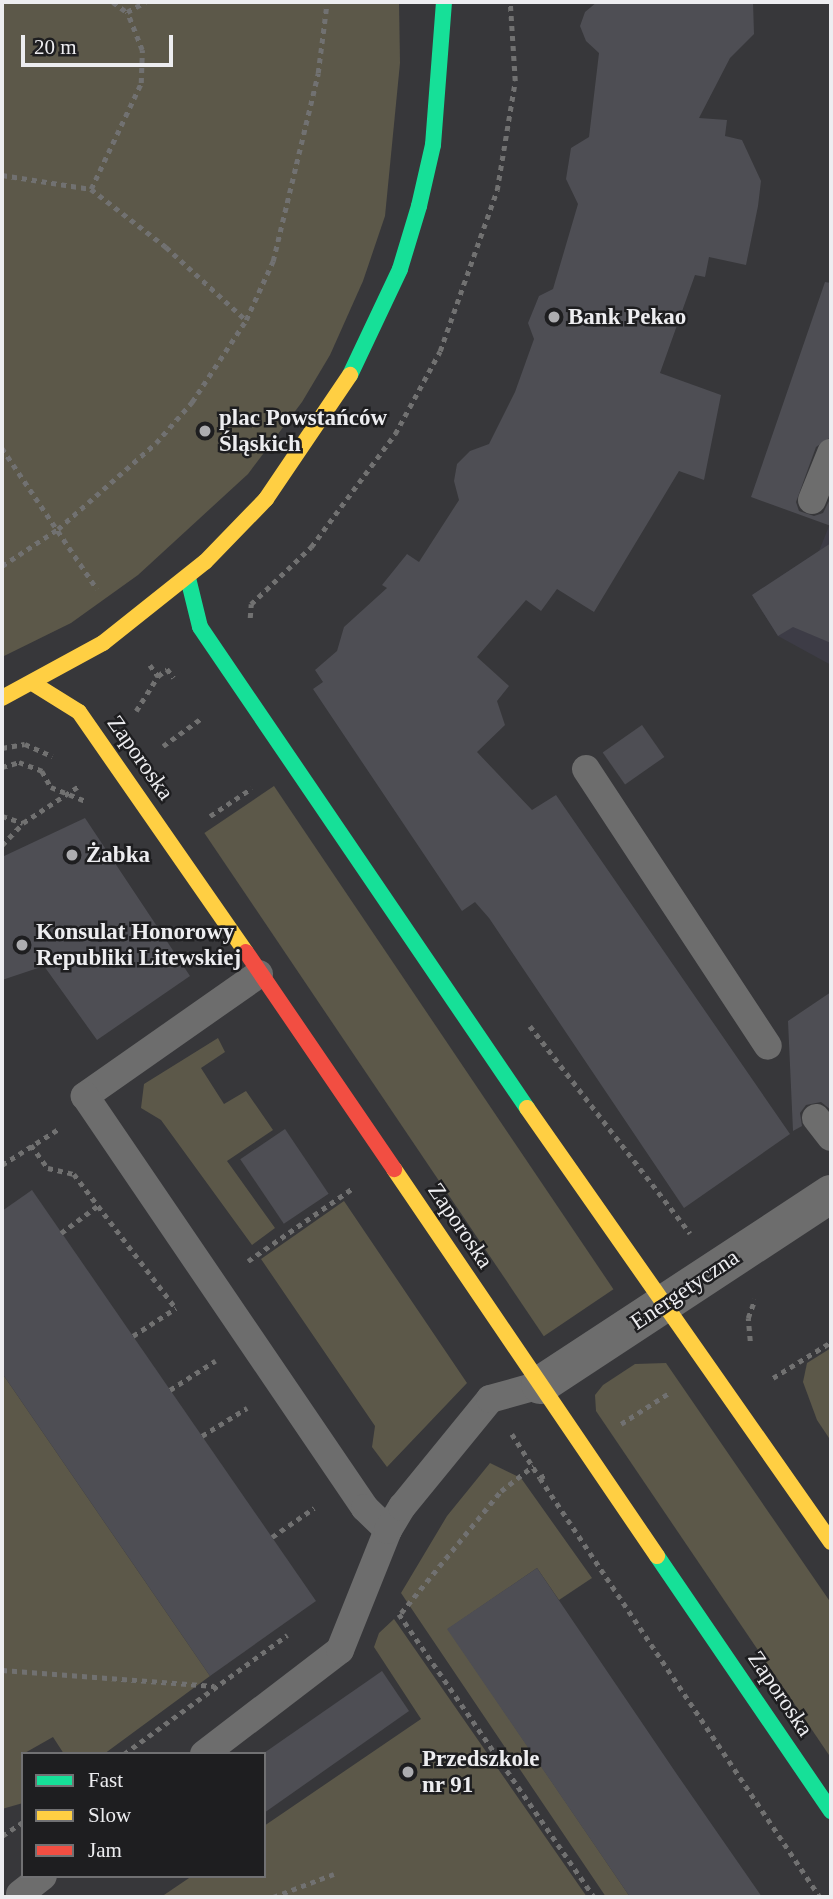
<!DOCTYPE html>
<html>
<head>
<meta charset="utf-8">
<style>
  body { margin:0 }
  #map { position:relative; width:833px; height:1899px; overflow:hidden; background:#37373a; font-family:"Times New Roman",serif }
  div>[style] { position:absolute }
  .built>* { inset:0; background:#3d3c46 }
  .green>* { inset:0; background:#5c5849; transform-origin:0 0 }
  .building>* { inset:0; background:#4e4e54; transform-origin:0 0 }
  .path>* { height:4.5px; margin-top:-2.25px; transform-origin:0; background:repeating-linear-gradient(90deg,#717171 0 5px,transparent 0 10px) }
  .lane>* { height:28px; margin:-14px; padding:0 14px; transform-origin:14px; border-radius:14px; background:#6d6d6d }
  .street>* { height:38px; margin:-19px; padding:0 19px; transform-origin:19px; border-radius:19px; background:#6d6d6d }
  .fast>* { height:16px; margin:-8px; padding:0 8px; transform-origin:8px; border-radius:8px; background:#16e098 }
  .slow>* { height:16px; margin:-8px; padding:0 8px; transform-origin:8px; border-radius:8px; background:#ffcf43 }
  .jam>* { height:16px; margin:-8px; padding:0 8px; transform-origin:8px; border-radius:8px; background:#f24e42 }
  .dots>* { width:19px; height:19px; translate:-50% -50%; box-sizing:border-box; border:4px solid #1e1e20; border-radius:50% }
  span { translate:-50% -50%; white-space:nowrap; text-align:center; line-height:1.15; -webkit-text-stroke:5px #1e1e20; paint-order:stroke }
  .poi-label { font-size:23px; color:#ededf0; font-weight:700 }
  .left { translate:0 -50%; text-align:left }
  .street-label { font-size:23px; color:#ededf0 }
  .frame { position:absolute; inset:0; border:4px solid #ededf0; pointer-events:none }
  .legend { position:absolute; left:21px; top:1752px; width:245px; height:126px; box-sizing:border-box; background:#1e1e20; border:2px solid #717173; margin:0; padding:9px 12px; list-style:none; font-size:21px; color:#ededf0 }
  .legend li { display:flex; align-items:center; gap:14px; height:35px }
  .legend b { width:35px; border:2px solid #717173 }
  .scale { position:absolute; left:21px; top:35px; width:152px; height:32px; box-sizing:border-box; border:4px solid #ededf0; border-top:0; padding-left:9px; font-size:21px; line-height:24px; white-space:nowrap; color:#ededf0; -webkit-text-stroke:5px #1e1e20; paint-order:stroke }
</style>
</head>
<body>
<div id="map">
  <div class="built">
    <div style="clip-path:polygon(831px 521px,831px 665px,778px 636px,752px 595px,819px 551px)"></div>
  </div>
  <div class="green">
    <div style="clip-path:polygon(2px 2px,399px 2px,400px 63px,385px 216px,363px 281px,330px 355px,302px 402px,248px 474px,138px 575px,71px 623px,2px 657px)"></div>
    <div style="left:274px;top:786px;width:607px;height:84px;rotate:56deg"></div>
    <div style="clip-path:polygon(218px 1038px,225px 1052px,201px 1068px,224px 1104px,246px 1091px,273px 1130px,227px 1161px,275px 1228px,252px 1245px,161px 1120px,141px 1108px,144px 1084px)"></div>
    <div style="clip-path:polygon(344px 1201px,467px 1383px,387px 1467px,372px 1447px,375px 1426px,261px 1259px)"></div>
    <div style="clip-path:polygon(831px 1348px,831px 1441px,817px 1420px,803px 1382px,807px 1363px)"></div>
    <div style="clip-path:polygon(666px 1363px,831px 1603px,831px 1758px,596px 1411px,595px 1395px,603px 1385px,635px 1364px)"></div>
    <div style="clip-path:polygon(2px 1373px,210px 1676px,104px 1754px,64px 1754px,53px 1737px,23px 1754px,23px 1803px,2px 1809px)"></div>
    <div style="clip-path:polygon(490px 1463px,521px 1478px,592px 1578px,559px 1600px,537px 1568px,448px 1629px,630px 1897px,606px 1897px,401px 1593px,447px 1516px)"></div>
    <div style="clip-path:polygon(394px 1619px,587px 1897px,161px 1897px,192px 1876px,264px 1876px,264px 1826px,421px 1719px,374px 1647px,379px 1633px)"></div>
  </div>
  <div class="building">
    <div style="clip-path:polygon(597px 2px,753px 2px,754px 34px,730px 58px,699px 118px,727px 120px,725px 136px,742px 140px,761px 181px,758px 206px,746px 265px,709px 257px,705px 277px,695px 275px,660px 373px,721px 395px,704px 480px,679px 471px,594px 612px,557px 589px,541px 611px,526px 600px,477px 657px,509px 686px,497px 701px,505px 725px,477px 752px,532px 810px,556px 795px,790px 1134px,684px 1208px,489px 918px,475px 902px,462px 911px,313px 689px,323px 682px,315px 670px,337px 651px,344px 627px,387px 588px,382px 585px,407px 554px,419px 562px,459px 500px,454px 481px,457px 464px,470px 451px,489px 444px,515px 392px,534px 339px,528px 323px,539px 296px,553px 289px,578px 204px,566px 179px,571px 148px,589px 137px,599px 53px,586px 41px,580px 26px,585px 12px)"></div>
    <div style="clip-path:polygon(825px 282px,831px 283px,831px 437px,816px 447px,796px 502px,799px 511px,814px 516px,823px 513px,831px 497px,831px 526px,751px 497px)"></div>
    <div style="clip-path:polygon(831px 543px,831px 643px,793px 627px,778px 636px,752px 595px)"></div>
    <div style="left:642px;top:725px;width:39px;height:48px;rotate:55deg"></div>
    <div style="clip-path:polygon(85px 818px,190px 976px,97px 1040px,44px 966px,2px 980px,2px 857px)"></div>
    <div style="clip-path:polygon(831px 992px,831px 1110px,821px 1102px,806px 1105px,800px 1113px,802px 1126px,793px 1131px,788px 1021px)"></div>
    <div style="left:285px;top:1129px;width:78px;height:54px;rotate:56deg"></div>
    <div style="clip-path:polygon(32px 1190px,316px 1601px,210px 1676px,2px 1373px,2px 1211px)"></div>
    <div style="clip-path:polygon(537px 1568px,676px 1773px,762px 1897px,630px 1897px,447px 1629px)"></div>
    <div style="clip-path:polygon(382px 1671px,409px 1711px,264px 1813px,264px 1753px)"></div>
  </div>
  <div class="path">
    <div style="left:113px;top:2px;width:17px;rotate:36deg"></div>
    <div style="left:127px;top:12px;width:21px;rotate:-29deg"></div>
    <div style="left:2px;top:175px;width:90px;rotate:8.9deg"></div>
    <div style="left:91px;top:189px;width:95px;rotate:37.7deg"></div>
    <div style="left:166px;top:247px;width:108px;rotate:42.4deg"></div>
    <div style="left:91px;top:189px;width:117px;rotate:-64.7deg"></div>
    <div style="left:141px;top:83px;width:33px;rotate:-88deg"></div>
    <div style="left:142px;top:50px;width:41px;rotate:-111.5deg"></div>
    <div style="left:2px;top:448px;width:170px;rotate:56deg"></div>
    <div style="left:2px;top:566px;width:67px;rotate:-33.5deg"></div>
    <div style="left:58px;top:529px;width:130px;rotate:-41.3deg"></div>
    <div style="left:156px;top:443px;width:55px;rotate:-48.7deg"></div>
    <div style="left:192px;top:402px;width:98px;rotate:-56.6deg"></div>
    <div style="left:246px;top:320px;width:65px;rotate:-65.4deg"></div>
    <div style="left:273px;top:261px;width:193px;rotate:-76.5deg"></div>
    <div style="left:318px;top:73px;width:72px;rotate:-82.8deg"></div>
    <div style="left:250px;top:618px;width:14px;rotate:-86deg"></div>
    <div style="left:251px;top:604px;width:83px;rotate:-43.5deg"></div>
    <div style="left:311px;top:547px;width:141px;rotate:-53.4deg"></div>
    <div style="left:395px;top:434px;width:94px;rotate:-61.5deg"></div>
    <div style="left:440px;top:351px;width:171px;rotate:-70.5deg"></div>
    <div style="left:497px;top:190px;width:110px;rotate:-80.6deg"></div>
    <div style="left:515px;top:81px;width:79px;rotate:-93.6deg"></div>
    <div style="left:150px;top:665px;width:14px;rotate:54deg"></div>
    <div style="left:158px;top:676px;width:11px;rotate:-38deg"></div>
    <div style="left:167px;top:669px;width:11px;rotate:52deg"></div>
    <div style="left:136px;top:711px;width:41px;rotate:-57.8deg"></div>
    <div style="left:163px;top:746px;width:49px;rotate:-35.9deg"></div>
    <div style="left:2px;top:748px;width:23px;rotate:-10deg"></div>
    <div style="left:25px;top:744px;width:30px;rotate:24deg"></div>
    <div style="left:2px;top:767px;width:18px;rotate:-16deg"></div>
    <div style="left:19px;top:762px;width:25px;rotate:21deg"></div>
    <div style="left:42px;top:771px;width:18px;rotate:61deg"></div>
    <div style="left:51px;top:787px;width:37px;rotate:22deg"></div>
    <div style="left:2px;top:816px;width:22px;rotate:18deg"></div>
    <div style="left:23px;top:823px;width:67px;rotate:-33.5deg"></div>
    <div style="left:210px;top:816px;width:50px;rotate:-33.7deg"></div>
    <div style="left:2px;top:845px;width:30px;rotate:-46deg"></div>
    <div style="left:530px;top:1026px;width:262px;rotate:52.3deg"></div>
    <div style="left:31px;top:1145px;width:29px;rotate:54deg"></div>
    <div style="left:48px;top:1168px;width:27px;rotate:13deg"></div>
    <div style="left:74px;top:1174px;width:167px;rotate:52.8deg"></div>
    <div style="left:2px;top:1165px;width:69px;rotate:-32.5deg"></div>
    <div style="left:61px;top:1233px;width:49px;rotate:-36.6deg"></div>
    <div style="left:248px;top:1261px;width:128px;rotate:-34.8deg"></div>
    <div style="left:133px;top:1336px;width:51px;rotate:-33.1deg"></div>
    <div style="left:750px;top:1341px;width:23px;rotate:-95deg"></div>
    <div style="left:748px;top:1318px;width:20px;rotate:-70deg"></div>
    <div style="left:773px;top:1378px;width:68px;rotate:-31.8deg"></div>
    <div style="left:170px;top:1390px;width:54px;rotate:-32.8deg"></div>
    <div style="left:621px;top:1424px;width:57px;rotate:-32.9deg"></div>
    <div style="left:512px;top:1434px;width:52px;rotate:57.5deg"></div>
    <div style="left:540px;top:1478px;width:6px;rotate:-31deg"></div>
    <div style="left:202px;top:1436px;width:53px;rotate:-31.9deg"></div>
    <div style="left:540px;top:1478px;width:504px;rotate:56.25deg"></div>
    <div style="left:272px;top:1537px;width:51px;rotate:-34.6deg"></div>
    <div style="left:401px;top:1613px;width:158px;rotate:-50.7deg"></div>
    <div style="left:501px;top:1491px;width:41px;rotate:-38deg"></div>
    <div style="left:399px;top:1614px;width:344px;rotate:55.4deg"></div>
    <div style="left:2px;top:1670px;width:213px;rotate:4.3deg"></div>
    <div style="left:124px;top:1754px;width:202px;rotate:-36.1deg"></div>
    <div style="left:2px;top:1836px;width:25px;rotate:-34deg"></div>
    <div style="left:273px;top:1897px;width:65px;rotate:-20.7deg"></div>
  </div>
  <div class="lane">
    <div style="left:812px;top:500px;width:51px;rotate:-68deg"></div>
    <div style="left:586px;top:769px;width:331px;rotate:56.7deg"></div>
    <div style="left:259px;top:974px;width:213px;rotate:145deg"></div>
    <div style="left:85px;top:1096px;width:498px;rotate:55.8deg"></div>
    <div style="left:365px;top:1508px;width:32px;rotate:44deg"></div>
    <div style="left:816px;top:1118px;width:24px;rotate:52deg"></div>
    <div style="left:204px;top:1754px;width:171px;rotate:-37.4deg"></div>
    <div style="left:340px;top:1650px;width:129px;rotate:-68.2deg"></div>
    <div style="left:388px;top:1530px;width:27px;rotate:-59deg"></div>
    <div style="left:402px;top:1507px;width:139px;rotate:-50.8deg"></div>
    <div style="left:490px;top:1399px;width:52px;rotate:-15.6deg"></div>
    <div style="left:20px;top:1894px;width:29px;rotate:-38deg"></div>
  </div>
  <div class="street">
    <div style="left:540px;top:1385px;width:348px;rotate:-33.3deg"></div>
  </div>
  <div class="fast">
    <div style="left:350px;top:375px;width:117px;rotate:-64.7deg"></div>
    <div style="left:400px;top:269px;width:66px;rotate:-73.2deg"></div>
    <div style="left:419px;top:206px;width:63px;rotate:-77.1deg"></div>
    <div style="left:433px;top:145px;width:143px;rotate:-85.6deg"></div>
    <div style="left:188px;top:578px;width:50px;rotate:76.2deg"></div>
    <div style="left:200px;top:627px;width:582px;rotate:55.79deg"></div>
    <div style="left:657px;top:1556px;width:309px;rotate:55.7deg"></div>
  </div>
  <div class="slow">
    <div style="left:34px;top:684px;width:53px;rotate:31.9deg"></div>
    <div style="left:79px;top:712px;width:292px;rotate:55.2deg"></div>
    <div style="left:2px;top:698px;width:115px;rotate:-28.6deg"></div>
    <div style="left:103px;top:643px;width:130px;rotate:-38.5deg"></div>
    <div style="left:205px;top:562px;width:88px;rotate:-45.9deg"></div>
    <div style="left:266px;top:499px;width:150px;rotate:-55.9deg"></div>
    <div style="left:527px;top:1108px;width:530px;rotate:54.99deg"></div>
    <div style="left:394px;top:1169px;width:468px;rotate:55.8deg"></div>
  </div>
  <div class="jam">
    <div style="left:246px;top:952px;width:263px;rotate:55.7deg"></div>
  </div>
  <div class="dots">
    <div style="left:554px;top:317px;background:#adadb0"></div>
    <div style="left:205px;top:431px;background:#adadb0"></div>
    <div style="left:72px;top:855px;background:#adadb0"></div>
    <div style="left:22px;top:945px;background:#adadb0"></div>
    <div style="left:408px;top:1772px;background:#adadb0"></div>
  </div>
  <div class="poi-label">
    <span class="left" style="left:568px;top:317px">Bank Pekao</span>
    <span class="left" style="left:219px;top:431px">plac Powstańców<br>Śląskich</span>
    <span class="left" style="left:86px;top:855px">Żabka</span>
    <span class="left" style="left:36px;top:945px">Konsulat Honorowy<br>Republiki Litewskiej</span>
    <span class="left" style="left:422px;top:1772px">Przedszkole<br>nr 91</span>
  </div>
  <div class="street-label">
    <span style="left:140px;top:758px;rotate:55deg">Zaporoska</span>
    <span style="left:460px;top:1226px;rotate:56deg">Zaporoska</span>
    <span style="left:685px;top:1290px;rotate:-34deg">Energetyczna</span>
    <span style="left:780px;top:1694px;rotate:56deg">Zaporoska</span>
  </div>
  <div class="frame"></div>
  <ul class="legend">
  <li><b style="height:9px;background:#16e098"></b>Fast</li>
  <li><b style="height:9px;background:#ffcf43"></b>Slow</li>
  <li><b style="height:9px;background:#f24e42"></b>Jam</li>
  </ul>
  <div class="scale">20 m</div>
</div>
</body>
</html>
